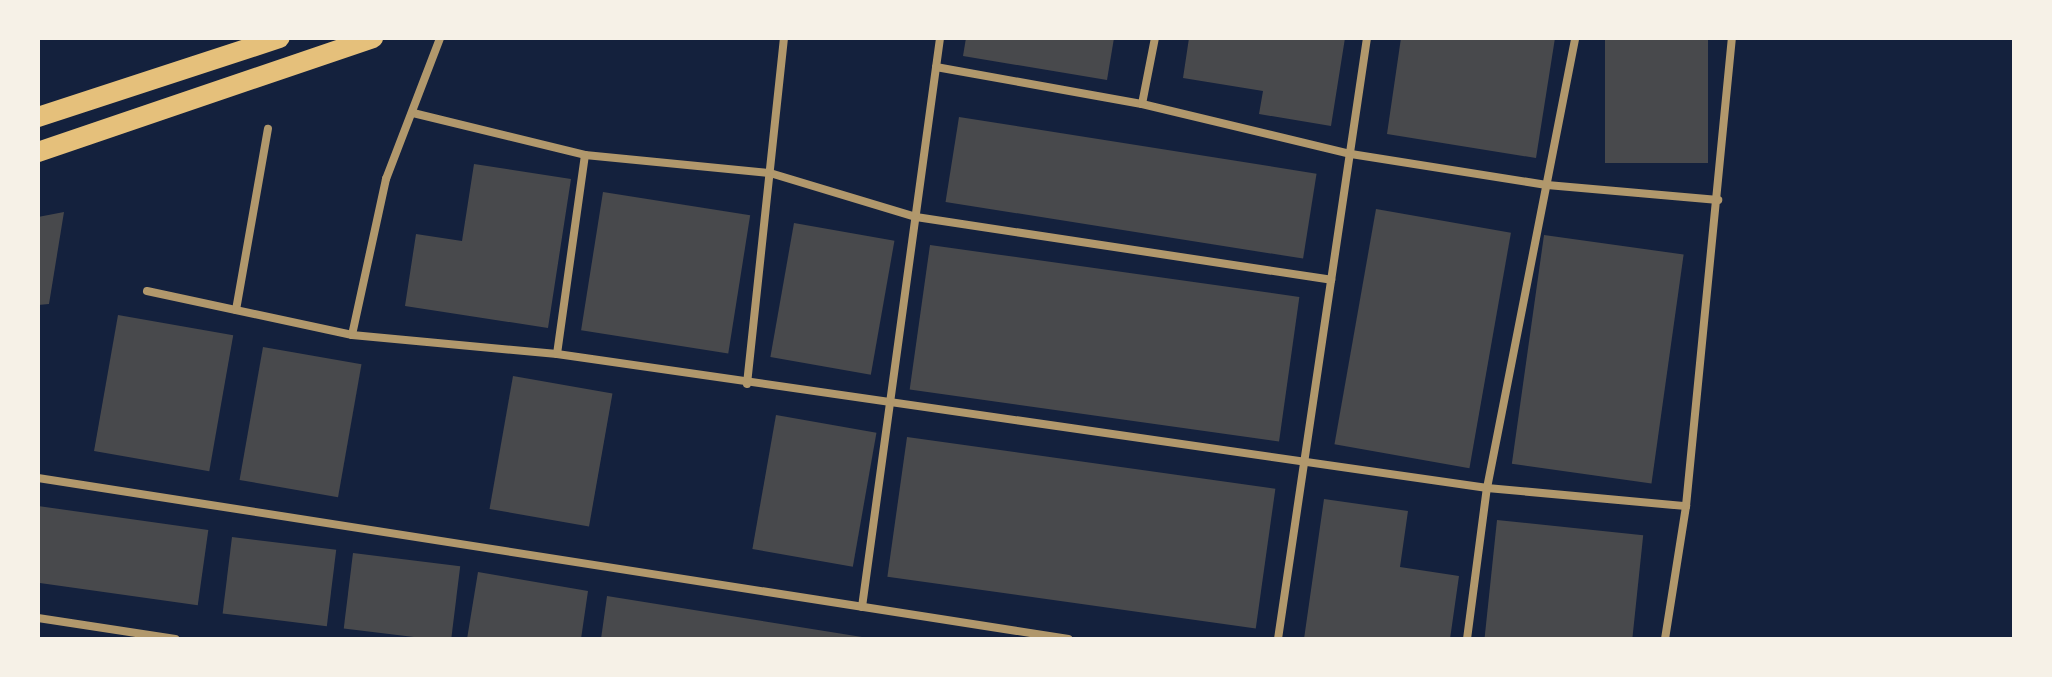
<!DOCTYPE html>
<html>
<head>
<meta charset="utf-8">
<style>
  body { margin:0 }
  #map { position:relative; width:2052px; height:677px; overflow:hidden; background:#14213d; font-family:Ubuntu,sans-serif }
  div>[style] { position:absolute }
  .building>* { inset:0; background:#48494c; transform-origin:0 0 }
  .minor>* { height:8px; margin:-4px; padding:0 4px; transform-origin:4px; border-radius:4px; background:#b1986c }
  .primary>* { height:20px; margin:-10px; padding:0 10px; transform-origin:10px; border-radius:10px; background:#e5c07b }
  span { translate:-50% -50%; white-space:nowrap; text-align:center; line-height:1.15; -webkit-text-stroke:6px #f6f1e7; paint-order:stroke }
  .frame { position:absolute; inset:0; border:40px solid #f6f1e7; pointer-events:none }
</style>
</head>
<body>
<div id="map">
  <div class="building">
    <div style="clip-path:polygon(966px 38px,1114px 38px,1107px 80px,963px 56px)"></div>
    <div style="clip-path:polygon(1189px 38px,1345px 38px,1331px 126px,1259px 114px,1263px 91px,1183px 78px)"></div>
    <div style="clip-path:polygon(1401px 38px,1555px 38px,1536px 158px,1387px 134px)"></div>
    <div style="left:1605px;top:38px;width:103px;height:125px"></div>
    <div style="left:959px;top:117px;width:362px;height:86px;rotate:9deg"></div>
    <div style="clip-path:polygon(474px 164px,571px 179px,548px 328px,405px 306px,416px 234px,462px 241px)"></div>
    <div style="left:603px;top:192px;width:149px;height:140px;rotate:9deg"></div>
    <div style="left:1376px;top:209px;width:137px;height:239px;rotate:10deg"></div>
    <div style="clip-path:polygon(64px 212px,49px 304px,38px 305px,38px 217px)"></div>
    <div style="left:794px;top:223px;width:102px;height:136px;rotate:10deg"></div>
    <div style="left:1544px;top:235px;width:141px;height:231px;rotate:8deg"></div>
    <div style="left:930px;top:245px;width:373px;height:146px;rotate:8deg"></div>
    <div style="left:118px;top:315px;width:117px;height:138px;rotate:10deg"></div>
    <div style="left:263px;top:347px;width:100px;height:135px;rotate:10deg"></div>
    <div style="left:513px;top:376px;width:101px;height:135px;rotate:10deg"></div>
    <div style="left:776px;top:415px;width:102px;height:136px;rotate:10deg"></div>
    <div style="left:907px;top:437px;width:372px;height:141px;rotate:8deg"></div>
    <div style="clip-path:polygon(1324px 499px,1408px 511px,1400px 567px,1459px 576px,1450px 639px,1304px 639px)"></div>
    <div style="left:38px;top:506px;width:172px;height:76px;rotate:8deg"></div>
    <div style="left:1497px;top:520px;width:147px;height:120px;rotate:6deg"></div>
    <div style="left:232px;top:537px;width:105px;height:77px;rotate:7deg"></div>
    <div style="left:353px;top:553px;width:108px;height:76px;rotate:7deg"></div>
    <div style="clip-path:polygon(478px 572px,588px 591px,581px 639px,467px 639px)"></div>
    <div style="clip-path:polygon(607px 596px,862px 637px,862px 639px,601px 639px)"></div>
  </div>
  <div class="minor">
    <div style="left:936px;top:67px;width:209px;rotate:10.2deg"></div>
    <div style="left:1142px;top:104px;width:215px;rotate:13.5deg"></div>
    <div style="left:1351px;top:154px;width:198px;rotate:9deg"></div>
    <div style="left:1547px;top:185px;width:172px;rotate:5deg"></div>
    <div style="left:1142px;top:104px;width:67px;rotate:-78.9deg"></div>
    <div style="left:413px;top:113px;width:177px;rotate:13.7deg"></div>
    <div style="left:585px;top:155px;width:186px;rotate:5.6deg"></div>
    <div style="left:770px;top:173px;width:152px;rotate:16.8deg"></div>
    <div style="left:916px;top:217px;width:420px;rotate:8.6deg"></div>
    <div style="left:147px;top:291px;width:210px;rotate:12.1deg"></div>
    <div style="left:352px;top:335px;width:206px;rotate:5.3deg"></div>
    <div style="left:557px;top:354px;width:940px;rotate:8.2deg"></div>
    <div style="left:1487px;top:488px;width:200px;rotate:5.2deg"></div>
    <div style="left:236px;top:310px;width:184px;rotate:-80deg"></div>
    <div style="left:352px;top:335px;width:160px;rotate:-77.7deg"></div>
    <div style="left:386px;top:179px;width:151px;rotate:-69deg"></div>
    <div style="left:557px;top:354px;width:201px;rotate:-82deg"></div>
    <div style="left:747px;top:384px;width:348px;rotate:-83.9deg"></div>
    <div style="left:38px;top:478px;width:1043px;rotate:8.88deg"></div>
    <div style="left:862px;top:607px;width:574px;rotate:-82.19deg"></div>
    <div style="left:38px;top:618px;width:139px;rotate:8.7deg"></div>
    <div style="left:1278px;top:639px;width:608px;rotate:-81.58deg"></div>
    <div style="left:1467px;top:639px;width:152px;rotate:-82.5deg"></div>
    <div style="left:1487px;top:488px;width:459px;rotate:-78.9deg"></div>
    <div style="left:1665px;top:639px;width:135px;rotate:-81deg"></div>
    <div style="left:1686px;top:506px;width:470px;rotate:-84.4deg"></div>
  </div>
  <div class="primary">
    <div style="left:38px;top:117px;width:254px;rotate:-18.1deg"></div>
    <div style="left:38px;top:152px;width:354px;rotate:-18.8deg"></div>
  </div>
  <div class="frame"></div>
</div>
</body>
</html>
